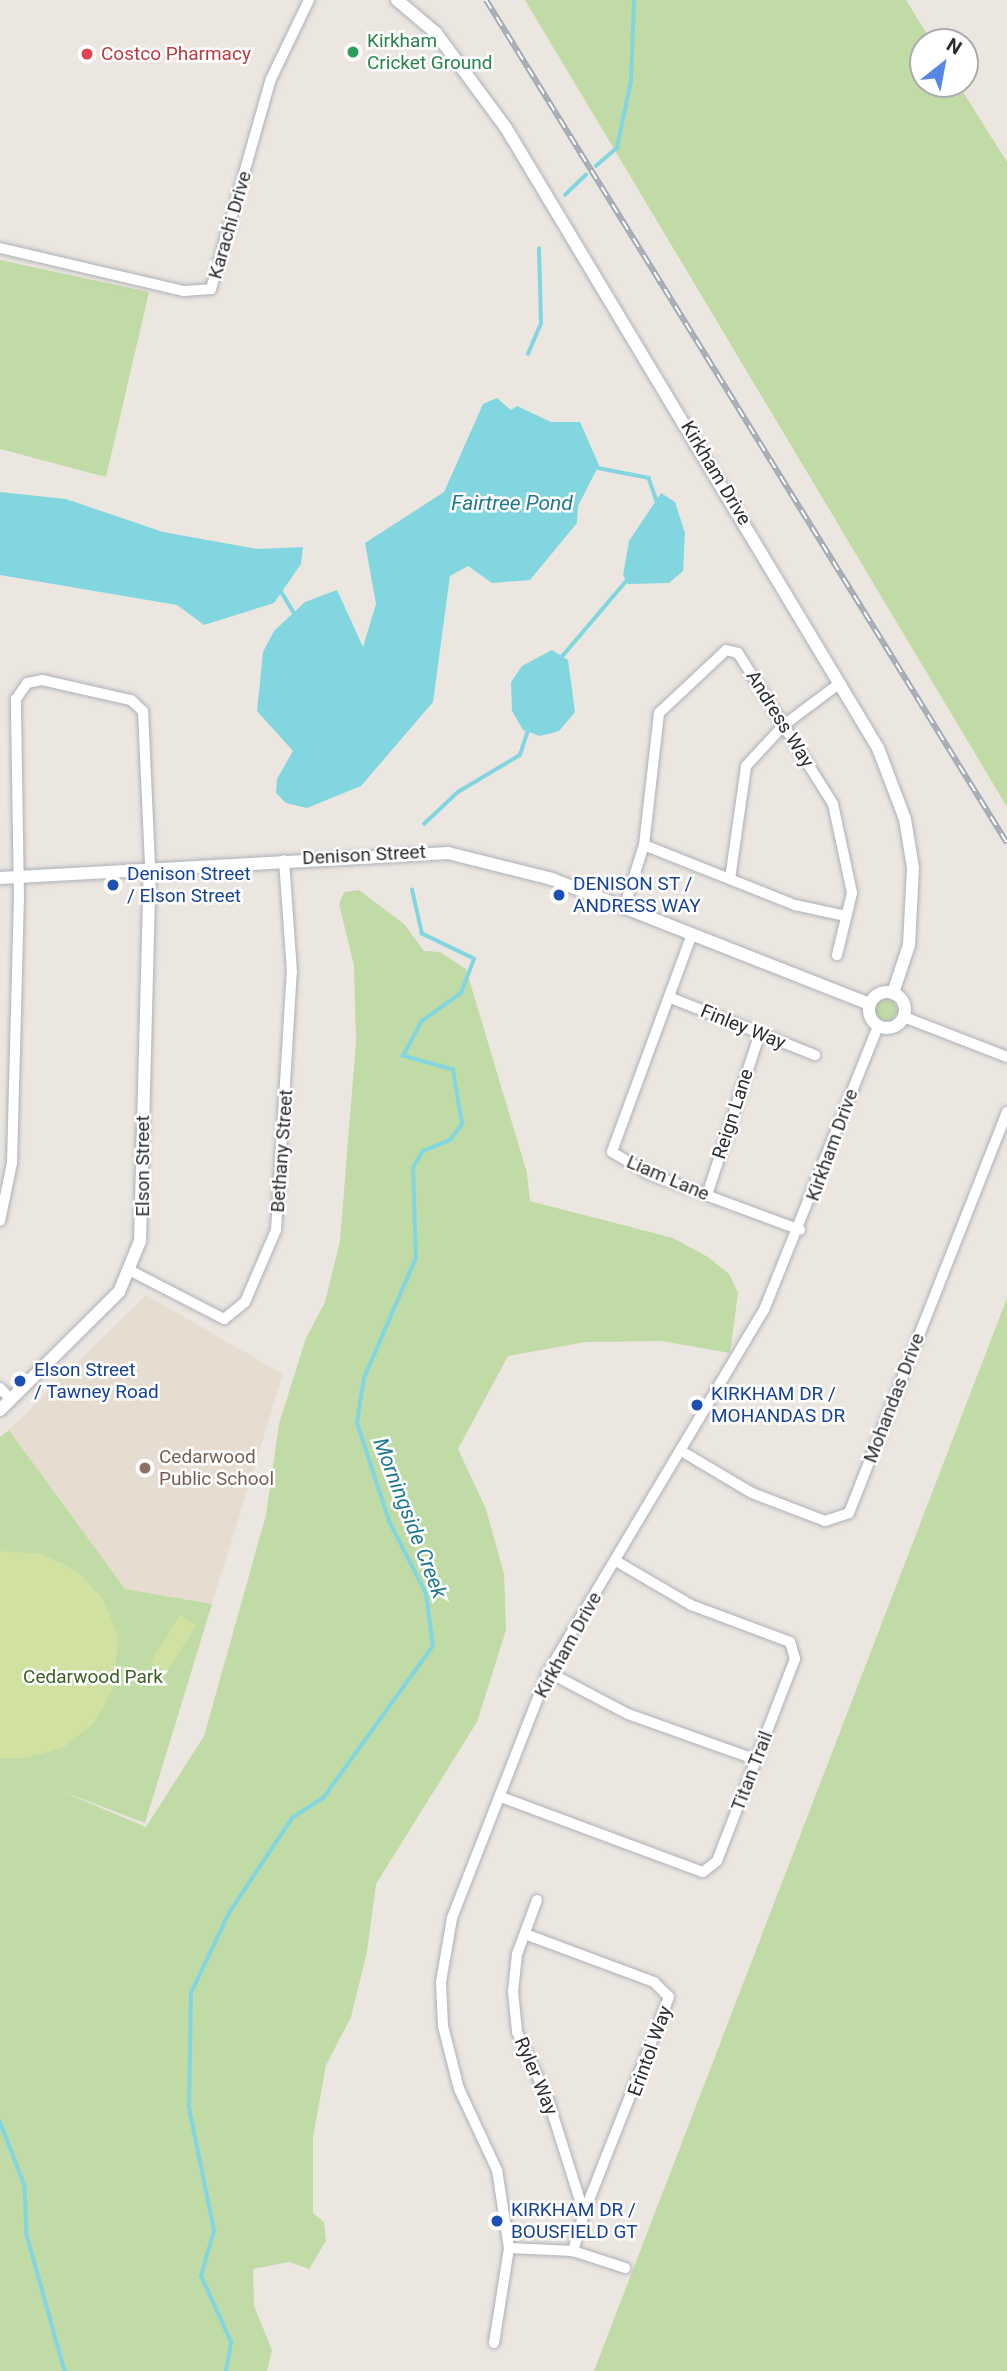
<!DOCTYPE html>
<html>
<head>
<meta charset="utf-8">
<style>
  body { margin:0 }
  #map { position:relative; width:1007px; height:2371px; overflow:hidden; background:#ece6e1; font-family:Roboto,sans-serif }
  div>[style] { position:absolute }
  .education>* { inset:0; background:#e7dcd0 }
  .green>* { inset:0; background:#c0dba5 }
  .round { border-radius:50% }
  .pitch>* { inset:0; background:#d0e1a2; transform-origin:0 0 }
  .water>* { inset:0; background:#82d6e0 }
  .stream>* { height:3.5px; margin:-1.75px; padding:0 1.75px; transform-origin:1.75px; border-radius:1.75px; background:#82d6e0 }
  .roads { filter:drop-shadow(0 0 2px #adb1b7) drop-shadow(0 0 2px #adb1b7) }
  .minor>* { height:10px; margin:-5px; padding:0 5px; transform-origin:5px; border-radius:5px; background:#fff }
  .tertiary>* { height:12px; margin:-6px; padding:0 6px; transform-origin:6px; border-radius:6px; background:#fff }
  .tertiary>.ring { margin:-6px; padding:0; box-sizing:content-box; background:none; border:12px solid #fff; border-radius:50% }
  .rail>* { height:6px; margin-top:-3px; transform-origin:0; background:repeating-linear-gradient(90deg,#fff 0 10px,#a4a9b4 0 20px); box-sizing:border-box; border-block:2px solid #a4a9b4 }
  .dots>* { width:19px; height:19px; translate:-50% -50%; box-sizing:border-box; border:4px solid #fff; border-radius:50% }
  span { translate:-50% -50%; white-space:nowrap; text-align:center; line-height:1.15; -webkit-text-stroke:5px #fff; paint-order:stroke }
  .leisure-label { font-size:19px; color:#27864d }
  .left { translate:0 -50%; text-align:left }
  .health-label { font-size:19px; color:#be3a42 }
  .street-label { font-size:19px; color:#2d2d2d }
  .transit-label { font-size:19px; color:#164399 }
  .education-label { font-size:19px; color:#785e54 }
  .park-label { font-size:19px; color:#3b6225 }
  .water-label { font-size:21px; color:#1f798e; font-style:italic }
  .north { position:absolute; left:909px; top:28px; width:70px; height:70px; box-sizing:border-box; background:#fff; border:2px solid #ababab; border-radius:50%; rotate:31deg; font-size:19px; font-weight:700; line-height:28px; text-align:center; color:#2d2d2d }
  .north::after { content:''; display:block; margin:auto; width:24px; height:32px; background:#5787e4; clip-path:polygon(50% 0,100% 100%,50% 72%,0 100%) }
</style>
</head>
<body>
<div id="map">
  <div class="education">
    <div style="clip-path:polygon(146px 1295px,283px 1374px,212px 1604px,125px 1589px,9px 1430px)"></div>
  </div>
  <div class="green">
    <div style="clip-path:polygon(525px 0,906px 0,932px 42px,923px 42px,923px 84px,958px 84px,1007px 162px,1007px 807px)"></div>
    <div style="clip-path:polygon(0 260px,149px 292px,106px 477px,0 449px)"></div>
    <div style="clip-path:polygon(359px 890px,404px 924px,424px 951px,440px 952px,466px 969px,527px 1173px,530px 1201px,673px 1238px,708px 1257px,729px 1274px,738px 1293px,730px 1353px,662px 1341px,586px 1342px,508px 1356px,458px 1449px,486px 1509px,504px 1574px,506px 1630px,477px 1722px,376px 1884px,367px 1952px,351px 2017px,326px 2065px,313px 2137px,313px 2213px,324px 2222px,326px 2241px,309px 2269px,290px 2262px,253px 2269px,254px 2306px,272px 2350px,267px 2371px,0 2371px,0 1437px,9px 1430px,125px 1589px,212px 1604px,145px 1823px,61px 1791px,146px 1827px,204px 1736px,266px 1515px,279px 1424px,306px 1338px,325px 1302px,340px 1241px,356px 1041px,354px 966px,339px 904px,344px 892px)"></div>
    <div class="round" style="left:875px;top:999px;width:22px;height:22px"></div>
    <div style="clip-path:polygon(1007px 1298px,1007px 2371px,594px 2371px)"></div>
  </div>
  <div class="pitch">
    <div style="clip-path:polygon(0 1551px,42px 1554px,77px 1571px,104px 1600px,118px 1637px,113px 1689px,94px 1723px,64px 1747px,26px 1758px,0 1758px)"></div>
    <div style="left:180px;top:1615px;width:19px;height:56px;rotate:32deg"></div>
  </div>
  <div class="water">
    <div style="clip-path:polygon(497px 398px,511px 410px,517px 406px,551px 422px,580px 422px,599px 465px,578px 506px,577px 523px,530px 580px,492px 583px,468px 566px,450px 576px,433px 702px,361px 786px,307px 808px,286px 803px,276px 793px,277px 779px,293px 751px,257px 711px,263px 652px,274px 631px,305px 602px,337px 590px,363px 647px,376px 604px,365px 543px,444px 492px,483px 404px)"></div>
    <div style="clip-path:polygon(0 492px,66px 499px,163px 532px,257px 549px,303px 547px,301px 564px,274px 603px,204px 625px,177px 605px,0 575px)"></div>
    <div style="clip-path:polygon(661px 493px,675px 502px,685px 533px,683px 571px,669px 583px,628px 584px,623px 575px,629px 541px)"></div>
    <div style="clip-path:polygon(552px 650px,568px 660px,575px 712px,559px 731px,540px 736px,523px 730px,512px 711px,511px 682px,522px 666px)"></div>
  </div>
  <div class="stream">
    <div style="left:596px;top:166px;width:28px;rotate:-41deg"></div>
    <div style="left:617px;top:148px;width:68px;rotate:-78.2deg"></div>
    <div style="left:631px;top:81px;width:81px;rotate:-87.9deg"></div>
    <div style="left:565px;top:195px;width:29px;rotate:-44deg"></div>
    <div style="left:528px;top:354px;width:33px;rotate:-67deg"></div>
    <div style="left:541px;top:324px;width:75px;rotate:-91.5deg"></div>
    <div style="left:593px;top:467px;width:57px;rotate:11.1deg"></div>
    <div style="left:649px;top:478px;width:24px;rotate:71deg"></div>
    <div style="left:281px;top:591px;width:31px;rotate:59deg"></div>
    <div style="left:560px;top:659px;width:106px;rotate:-49.6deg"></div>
    <div style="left:424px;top:824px;width:47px;rotate:-43.3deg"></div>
    <div style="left:458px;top:792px;width:72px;rotate:-30.8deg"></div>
    <div style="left:520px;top:755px;width:26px;rotate:-72deg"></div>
    <div style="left:0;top:2121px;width:70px;rotate:69deg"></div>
    <div style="left:25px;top:2186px;width:49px;rotate:87.7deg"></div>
    <div style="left:27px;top:2235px;width:141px;rotate:74.4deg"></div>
    <div style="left:226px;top:2371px;width:29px;rotate:-80deg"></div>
    <div style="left:231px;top:2342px;width:72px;rotate:-114.4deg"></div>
    <div style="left:201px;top:2276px;width:47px;rotate:-73.9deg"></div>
    <div style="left:214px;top:2231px;width:126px;rotate:-101.5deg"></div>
    <div style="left:189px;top:2108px;width:115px;rotate:-89deg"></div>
    <div style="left:191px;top:1993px;width:89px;rotate:-64.6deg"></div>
    <div style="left:229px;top:1913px;width:114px;rotate:-56.4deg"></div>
    <div style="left:292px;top:1818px;width:38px;rotate:-33deg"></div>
    <div style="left:324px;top:1797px;width:186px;rotate:-54.2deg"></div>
    <div style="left:433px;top:1646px;width:52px;rotate:-97.7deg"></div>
    <div style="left:426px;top:1594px;width:82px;rotate:-116.9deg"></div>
    <div style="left:389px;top:1521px;width:103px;rotate:-108.1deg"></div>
    <div style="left:357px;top:1423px;width:46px;rotate:-81.2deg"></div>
    <div style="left:364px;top:1378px;width:131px;rotate:-66.6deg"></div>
    <div style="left:416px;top:1258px;width:90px;rotate:-91.9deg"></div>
    <div style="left:413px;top:1168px;width:20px;rotate:-60deg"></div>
    <div style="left:423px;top:1151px;width:29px;rotate:-22deg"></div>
    <div style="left:450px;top:1140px;width:20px;rotate:-53deg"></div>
    <div style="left:462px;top:1124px;width:55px;rotate:-99.5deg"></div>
    <div style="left:453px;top:1070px;width:52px;rotate:-164.4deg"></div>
    <div style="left:403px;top:1056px;width:40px;rotate:-62deg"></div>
    <div style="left:422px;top:1021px;width:48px;rotate:-35.7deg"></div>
    <div style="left:461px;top:993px;width:36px;rotate:-69deg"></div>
    <div style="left:474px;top:959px;width:58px;rotate:-154.3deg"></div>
    <div style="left:422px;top:934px;width:45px;rotate:-102.8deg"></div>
  </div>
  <div class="roads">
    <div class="minor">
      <div style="left:0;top:248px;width:189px;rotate:13.2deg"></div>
      <div style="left:184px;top:291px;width:27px;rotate:-4deg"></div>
      <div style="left:211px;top:289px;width:218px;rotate:-74.1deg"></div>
      <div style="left:271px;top:79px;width:88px;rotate:-64.3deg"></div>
      <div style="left:644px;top:845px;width:162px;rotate:21.7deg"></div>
      <div style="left:795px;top:905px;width:52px;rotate:12.2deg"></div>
      <div style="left:730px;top:879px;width:114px;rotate:-81.9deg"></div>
      <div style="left:746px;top:766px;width:56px;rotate:-47.2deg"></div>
      <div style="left:784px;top:725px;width:70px;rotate:-36.9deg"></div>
      <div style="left:624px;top:908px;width:66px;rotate:-72.4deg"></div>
      <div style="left:644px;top:845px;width:133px;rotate:-83.5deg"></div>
      <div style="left:659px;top:713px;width:92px;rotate:-43.2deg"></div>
      <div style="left:726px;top:650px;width:12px;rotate:14deg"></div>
      <div style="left:738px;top:653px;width:178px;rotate:57.8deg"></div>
      <div style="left:833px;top:804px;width:91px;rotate:77.9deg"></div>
      <div style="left:852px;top:893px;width:64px;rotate:103.6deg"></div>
      <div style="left:692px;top:934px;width:232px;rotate:110.2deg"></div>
      <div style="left:612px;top:1152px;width:43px;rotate:30.7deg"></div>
      <div style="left:649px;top:1174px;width:161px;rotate:20.3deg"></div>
      <div style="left:671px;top:998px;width:155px;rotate:21.6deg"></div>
      <div style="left:904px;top:1017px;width:110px;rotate:21.2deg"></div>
      <div style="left:707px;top:1195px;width:170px;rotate:-71.9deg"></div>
      <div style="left:0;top:1221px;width:59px;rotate:-78.3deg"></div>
      <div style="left:12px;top:1163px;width:263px;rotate:-88.5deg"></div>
      <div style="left:19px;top:900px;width:201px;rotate:-90.9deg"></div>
      <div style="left:16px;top:699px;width:19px;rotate:-55deg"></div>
      <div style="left:27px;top:683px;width:15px;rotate:-11deg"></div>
      <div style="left:42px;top:680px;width:91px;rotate:12.7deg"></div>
      <div style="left:131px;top:700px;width:16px;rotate:43deg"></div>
      <div style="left:143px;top:711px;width:157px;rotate:87.4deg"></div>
      <div style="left:131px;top:1271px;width:105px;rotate:27.3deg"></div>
      <div style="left:224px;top:1319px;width:27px;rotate:-39deg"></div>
      <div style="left:245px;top:1302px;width:78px;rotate:-66.7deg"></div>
      <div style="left:276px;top:1230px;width:258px;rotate:-86.5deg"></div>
      <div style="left:292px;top:972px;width:112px;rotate:-94.1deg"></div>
      <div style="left:0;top:1388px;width:16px;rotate:47deg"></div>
      <div style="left:683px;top:1452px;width:80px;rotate:30.7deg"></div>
      <div style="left:752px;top:1493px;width:78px;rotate:21deg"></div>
      <div style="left:825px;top:1521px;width:25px;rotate:-18deg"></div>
      <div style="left:849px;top:1513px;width:431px;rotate:-68.5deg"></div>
      <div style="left:548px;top:1672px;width:90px;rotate:27.7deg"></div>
      <div style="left:628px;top:1714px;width:137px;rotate:19.6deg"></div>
      <div style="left:501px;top:1797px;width:215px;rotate:20.4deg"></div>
      <div style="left:703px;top:1872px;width:18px;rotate:-38deg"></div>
      <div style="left:717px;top:1861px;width:217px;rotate:-68.9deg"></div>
      <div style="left:795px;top:1659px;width:18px;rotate:-106deg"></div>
      <div style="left:790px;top:1642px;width:106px;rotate:-159.5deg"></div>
      <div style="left:691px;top:1605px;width:87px;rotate:-149.6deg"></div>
      <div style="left:537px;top:1900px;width:58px;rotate:110.3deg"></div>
      <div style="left:517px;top:1954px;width:37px;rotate:96deg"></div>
      <div style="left:513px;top:1991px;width:41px;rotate:84.4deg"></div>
      <div style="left:517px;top:2032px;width:74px;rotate:65.2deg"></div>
      <div style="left:548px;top:2099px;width:120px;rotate:72.5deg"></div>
      <div style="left:584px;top:2213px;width:40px;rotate:106deg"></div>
      <div style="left:525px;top:1934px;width:138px;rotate:20.4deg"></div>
      <div style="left:654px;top:1982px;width:21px;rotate:45deg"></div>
      <div style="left:669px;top:1997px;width:232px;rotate:111.5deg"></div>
      <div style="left:509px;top:2248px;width:64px;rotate:2.7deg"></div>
      <div style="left:573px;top:2251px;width:55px;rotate:18.1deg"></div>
      <div style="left:494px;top:2343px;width:96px;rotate:-81deg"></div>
      <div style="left:509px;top:2248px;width:79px;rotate:-98.7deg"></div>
      <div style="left:497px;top:2170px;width:89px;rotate:-115.1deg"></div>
      <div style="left:459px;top:2089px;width:65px;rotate:-104.3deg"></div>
      <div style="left:443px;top:2026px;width:44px;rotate:-92.6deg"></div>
      <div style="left:441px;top:1982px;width:65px;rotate:-80.2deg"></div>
      <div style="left:452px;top:1918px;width:264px;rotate:-68.7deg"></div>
      <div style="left:548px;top:1672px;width:422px;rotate:-59.2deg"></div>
      <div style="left:764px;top:1310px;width:305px;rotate:-68.1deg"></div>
    </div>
    <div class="tertiary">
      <div style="left:397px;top:0;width:51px;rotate:40.2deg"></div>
      <div style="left:436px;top:33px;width:118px;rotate:53.6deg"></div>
      <div style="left:506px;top:128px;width:723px;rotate:59.04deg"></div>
      <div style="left:878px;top:748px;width:76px;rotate:69.2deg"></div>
      <div style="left:905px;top:819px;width:50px;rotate:80.7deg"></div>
      <div style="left:913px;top:868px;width:77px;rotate:93deg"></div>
      <div style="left:909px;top:945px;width:51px;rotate:108.4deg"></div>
      <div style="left:0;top:878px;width:449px;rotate:-3.2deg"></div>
      <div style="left:448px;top:853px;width:107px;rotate:14deg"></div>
      <div style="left:552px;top:879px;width:341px;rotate:21.5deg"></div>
      <div class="ring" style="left:869px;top:992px;width:24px;height:24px"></div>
      <div style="left:0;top:1410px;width:168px;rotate:-44.8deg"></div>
      <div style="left:119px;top:1292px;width:55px;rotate:-67.6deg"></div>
      <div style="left:140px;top:1241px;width:373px;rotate:-88.5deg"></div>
    </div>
  </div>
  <div class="rail">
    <div style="left:486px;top:0;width:991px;rotate:58.28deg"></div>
  </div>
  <div class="dots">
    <div style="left:353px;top:52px;background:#2e9e5b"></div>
    <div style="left:87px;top:54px;background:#e0444e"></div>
    <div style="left:113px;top:885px;background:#1a4fb4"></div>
    <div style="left:559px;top:895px;background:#1a4fb4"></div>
    <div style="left:20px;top:1381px;background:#1a4fb4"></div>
    <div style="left:697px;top:1405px;background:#1a4fb4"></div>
    <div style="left:145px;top:1468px;background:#8d6e63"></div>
    <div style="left:497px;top:2221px;background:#1a4fb4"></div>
  </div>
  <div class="leisure-label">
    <span class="left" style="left:367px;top:52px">Kirkham<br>Cricket Ground</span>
  </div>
  <div class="health-label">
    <span class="left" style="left:101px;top:54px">Costco Pharmacy</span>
  </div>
  <div class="street-label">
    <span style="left:230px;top:225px;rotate:-74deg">Karachi Drive</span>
    <span style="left:716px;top:473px;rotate:59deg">Kirkham Drive</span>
    <span style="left:780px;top:719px;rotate:58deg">Andress Way</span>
    <span style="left:364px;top:855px;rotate:-3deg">Denison Street</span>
    <span style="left:743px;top:1027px;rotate:22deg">Finley Way</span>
    <span style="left:733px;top:1114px;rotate:-72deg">Reign Lane</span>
    <span style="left:832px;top:1145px;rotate:-70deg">Kirkham Drive</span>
    <span style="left:282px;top:1151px;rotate:-86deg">Bethany Street</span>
    <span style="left:143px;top:1166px;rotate:-90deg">Elson Street</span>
    <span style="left:668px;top:1178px;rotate:23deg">Liam Lane</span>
    <span style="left:894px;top:1398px;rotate:-69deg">Mohandas Drive</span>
    <span style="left:568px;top:1645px;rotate:-61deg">Kirkham Drive</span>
    <span style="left:752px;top:1771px;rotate:-69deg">Titan Trail</span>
    <span style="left:650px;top:2051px;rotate:-70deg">Erintol Way</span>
    <span style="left:536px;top:2076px;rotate:67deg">Ryler Way</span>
  </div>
  <div class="transit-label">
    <span class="left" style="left:127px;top:885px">Denison Street<br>/ Elson Street</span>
    <span class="left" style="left:573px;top:895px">DENISON ST /<br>ANDRESS WAY</span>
    <span class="left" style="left:34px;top:1381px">Elson Street<br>/ Tawney Road</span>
    <span class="left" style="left:711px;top:1405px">KIRKHAM DR /<br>MOHANDAS DR</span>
    <span class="left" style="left:511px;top:2221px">KIRKHAM DR /<br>BOUSFIELD GT</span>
  </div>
  <div class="education-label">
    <span class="left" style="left:159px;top:1468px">Cedarwood<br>Public School</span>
  </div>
  <div class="park-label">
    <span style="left:93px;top:1677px">Cedarwood Park</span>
  </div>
  <div class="water-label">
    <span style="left:512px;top:503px">Fairtree Pond</span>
    <span style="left:410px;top:1518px;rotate:69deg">Morningside Creek</span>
  </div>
  <div class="north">N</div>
</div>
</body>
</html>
